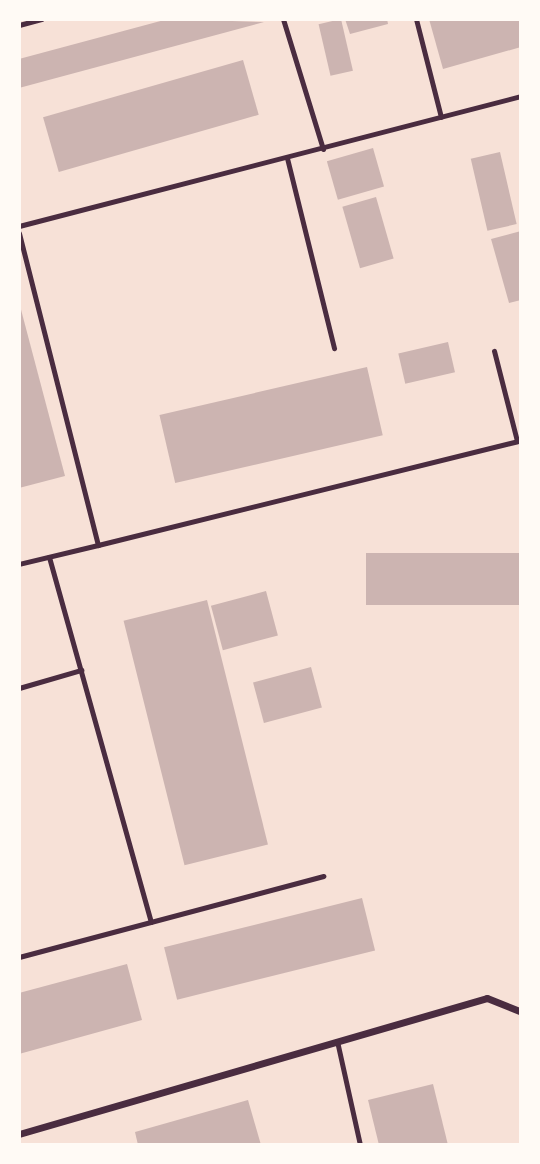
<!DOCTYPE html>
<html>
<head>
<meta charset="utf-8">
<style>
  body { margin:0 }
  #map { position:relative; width:540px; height:1164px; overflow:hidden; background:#f7e1d7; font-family:"DejaVu Sans",sans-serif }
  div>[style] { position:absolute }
  .building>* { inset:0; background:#ccb4b1; transform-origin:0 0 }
  .service>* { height:5px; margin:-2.5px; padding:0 2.5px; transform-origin:2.5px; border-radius:2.5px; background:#4a2c40 }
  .minor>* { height:7px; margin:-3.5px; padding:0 3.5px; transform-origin:3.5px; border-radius:3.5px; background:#4a2c40 }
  span { translate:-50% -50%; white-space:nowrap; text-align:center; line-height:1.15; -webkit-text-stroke:5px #fffaf5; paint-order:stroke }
  .frame { position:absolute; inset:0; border:21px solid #fffaf5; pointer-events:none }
</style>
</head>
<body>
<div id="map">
  <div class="building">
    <div style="clip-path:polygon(168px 19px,264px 22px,19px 88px,19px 59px)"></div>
    <div style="left:341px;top:19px;width:53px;height:23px;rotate:77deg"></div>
    <div style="clip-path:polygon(345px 19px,387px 19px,388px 24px,350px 34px)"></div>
    <div style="clip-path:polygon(429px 19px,521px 19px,521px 47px,443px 69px)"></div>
    <div style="left:243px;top:60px;width:57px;height:208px;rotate:74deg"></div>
    <div style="left:373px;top:148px;width:40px;height:48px;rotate:74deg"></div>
    <div style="left:500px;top:152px;width:74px;height:30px;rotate:77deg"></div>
    <div style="left:376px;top:197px;width:64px;height:35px;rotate:74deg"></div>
    <div style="clip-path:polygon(521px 231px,521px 300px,509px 303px,491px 239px)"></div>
    <div style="clip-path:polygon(19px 302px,65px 476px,19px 488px)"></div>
    <div style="left:448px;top:342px;width:31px;height:51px;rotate:77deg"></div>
    <div style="left:367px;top:367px;width:70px;height:213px;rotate:77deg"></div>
    <div style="left:521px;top:553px;width:52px;height:155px;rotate:90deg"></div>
    <div style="left:266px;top:591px;width:46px;height:57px;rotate:75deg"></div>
    <div style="left:207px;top:600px;width:252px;height:86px;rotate:76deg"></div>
    <div style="left:311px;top:667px;width:42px;height:60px;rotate:75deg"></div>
    <div style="left:362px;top:898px;width:54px;height:204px;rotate:76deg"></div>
    <div style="clip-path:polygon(127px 964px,142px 1020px,19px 1054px,19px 993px)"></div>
    <div style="clip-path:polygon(433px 1084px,448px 1145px,379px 1145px,368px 1100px)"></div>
    <div style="clip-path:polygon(248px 1100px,261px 1145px,138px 1145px,135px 1132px)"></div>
  </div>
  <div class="service">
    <div style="left:283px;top:19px;width:136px;rotate:72.9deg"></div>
    <div style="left:416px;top:19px;width:101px;rotate:75.7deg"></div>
    <div style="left:19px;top:25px;width:23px;rotate:-15deg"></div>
    <div style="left:287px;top:158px;width:196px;rotate:76.1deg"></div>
    <div style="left:19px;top:226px;width:519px;rotate:-14.52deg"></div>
    <div style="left:19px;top:233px;width:322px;rotate:75.8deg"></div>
    <div style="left:98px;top:545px;width:81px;rotate:166.5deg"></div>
    <div style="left:98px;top:545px;width:432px;rotate:-13.9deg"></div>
    <div style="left:517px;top:441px;width:93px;rotate:-104.3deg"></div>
    <div style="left:49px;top:557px;width:379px;rotate:74.4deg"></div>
    <div style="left:19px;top:688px;width:65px;rotate:-16.2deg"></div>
    <div style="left:19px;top:957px;width:315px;rotate:-14.9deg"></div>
    <div style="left:337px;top:1041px;width:107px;rotate:77.5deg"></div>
  </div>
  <div class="minor">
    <div style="left:19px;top:1134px;width:487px;rotate:-16.2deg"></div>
    <div style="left:487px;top:998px;width:37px;rotate:22deg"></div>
  </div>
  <div class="frame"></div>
</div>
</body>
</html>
